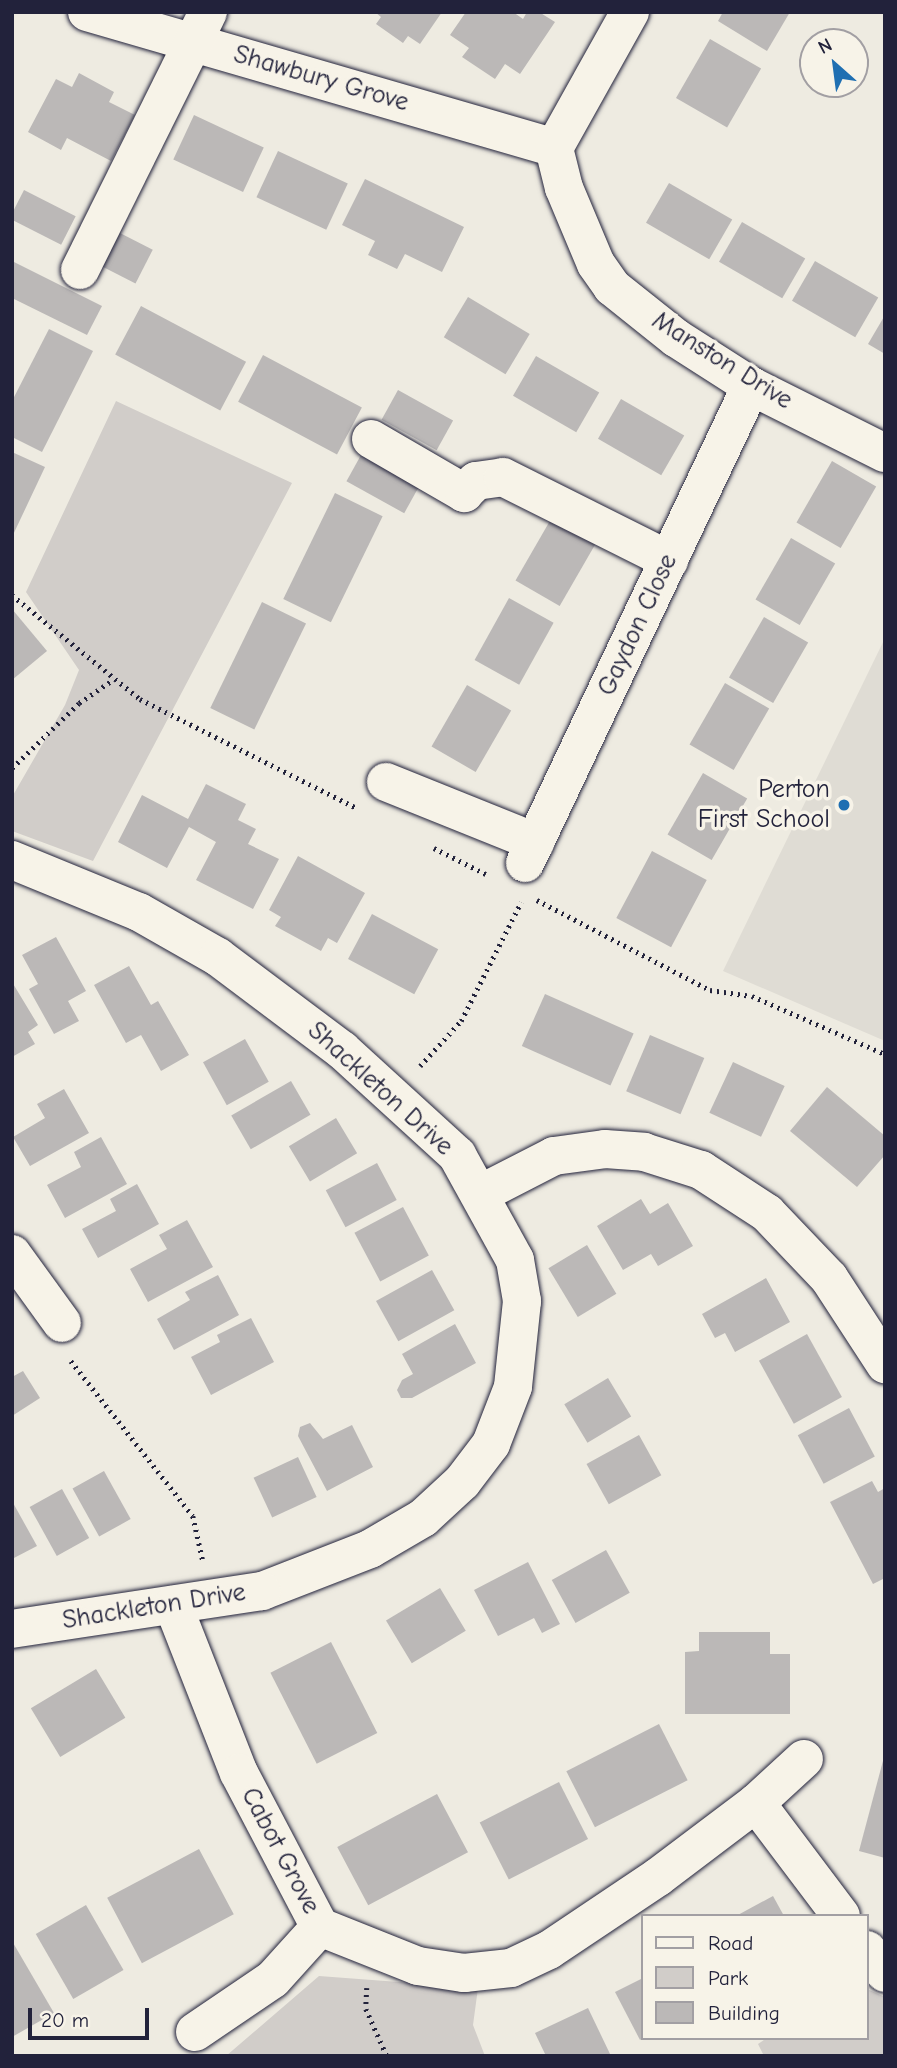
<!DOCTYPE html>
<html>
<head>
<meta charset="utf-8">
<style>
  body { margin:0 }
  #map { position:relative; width:897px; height:2068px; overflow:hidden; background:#eeebe1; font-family:"Comic Neue",sans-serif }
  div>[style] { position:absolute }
  .built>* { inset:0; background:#dfdcd4 }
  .green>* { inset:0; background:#d1cdc9 }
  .building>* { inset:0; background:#bbb8b7; transform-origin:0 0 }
  .path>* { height:4.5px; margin-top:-2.25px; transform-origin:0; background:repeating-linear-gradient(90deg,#22223b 0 2px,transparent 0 7px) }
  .roads { filter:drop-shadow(0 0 2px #22223b) drop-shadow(0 0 2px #22223b) }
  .minor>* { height:38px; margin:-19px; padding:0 19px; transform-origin:19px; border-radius:19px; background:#f7f3e8 }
  .dots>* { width:19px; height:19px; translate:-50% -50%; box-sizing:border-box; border:4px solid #f7f3e8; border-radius:50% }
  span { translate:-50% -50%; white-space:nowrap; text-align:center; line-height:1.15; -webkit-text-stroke:7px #f7f3e8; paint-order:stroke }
  .street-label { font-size:26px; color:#22223b }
  .poi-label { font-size:26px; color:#22223b }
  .right { translate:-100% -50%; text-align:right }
  .frame { position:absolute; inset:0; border:14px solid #22223b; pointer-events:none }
  .legend { position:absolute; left:641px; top:1914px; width:228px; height:126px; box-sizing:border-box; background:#f7f3e8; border:2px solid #a29fa3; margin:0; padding:9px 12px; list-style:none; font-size:21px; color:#22223b }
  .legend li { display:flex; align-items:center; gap:14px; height:35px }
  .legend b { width:35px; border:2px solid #a29fa3 }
  .north { position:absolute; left:799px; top:28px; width:70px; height:70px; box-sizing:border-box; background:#f7f3e8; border:2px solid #a29fa3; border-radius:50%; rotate:332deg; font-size:19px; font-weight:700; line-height:28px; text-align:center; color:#22223b }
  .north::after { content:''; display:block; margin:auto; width:24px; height:32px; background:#1f6fb2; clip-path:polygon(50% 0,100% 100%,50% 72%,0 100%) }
  .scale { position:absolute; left:28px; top:2008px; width:121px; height:32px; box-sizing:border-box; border:4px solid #22223b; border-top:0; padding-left:9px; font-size:21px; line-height:24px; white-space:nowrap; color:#22223b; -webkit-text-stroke:5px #f7f3e8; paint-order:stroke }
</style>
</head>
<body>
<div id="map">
  <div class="built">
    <div style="clip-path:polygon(885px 638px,885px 1041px,723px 971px)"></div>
  </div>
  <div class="green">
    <div style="clip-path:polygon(116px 401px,292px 483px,93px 861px,12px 831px,12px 797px,65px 705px,79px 670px,26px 592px)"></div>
    <div style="clip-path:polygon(319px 1976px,478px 1988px,473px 2025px,485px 2056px,226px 2056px)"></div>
    <div style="clip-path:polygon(867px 1989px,885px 1997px,885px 2056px,764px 2056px,758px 2044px,767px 2038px,867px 2038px)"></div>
  </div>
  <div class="building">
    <div style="clip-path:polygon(375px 12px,442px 12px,420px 44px,408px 36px,403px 43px,376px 24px,381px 17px)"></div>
    <div style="clip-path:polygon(466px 12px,513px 12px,523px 19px,527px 12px,539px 12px,555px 22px,520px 74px,505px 64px,495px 79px,462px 57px,469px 48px,450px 35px)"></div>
    <div style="clip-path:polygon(723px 12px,790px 12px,767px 51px,718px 21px)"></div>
    <div style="left:710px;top:39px;width:59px;height:68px;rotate:30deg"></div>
    <div style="clip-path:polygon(79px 73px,114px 92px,109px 102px,135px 115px,111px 161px,67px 138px,61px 150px,28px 132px,56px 79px,72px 87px)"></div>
    <div style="left:194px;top:115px;width:77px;height:49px;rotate:25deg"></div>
    <div style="left:278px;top:151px;width:77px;height:51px;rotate:25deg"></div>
    <div style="clip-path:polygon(365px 179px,464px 227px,442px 272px,405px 254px,397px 269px,368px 255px,375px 241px,342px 225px)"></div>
    <div style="left:669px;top:183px;width:73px;height:46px;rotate:30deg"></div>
    <div style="left:24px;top:190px;width:58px;height:32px;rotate:27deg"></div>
    <div style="left:742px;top:222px;width:73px;height:46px;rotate:30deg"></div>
    <div style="left:118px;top:232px;width:39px;height:38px;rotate:27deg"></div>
    <div style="clip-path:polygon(12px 261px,102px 306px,87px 335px,12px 298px)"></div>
    <div style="left:815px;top:261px;width:73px;height:46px;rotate:30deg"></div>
    <div style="left:468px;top:297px;width:72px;height:47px;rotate:31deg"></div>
    <div style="left:141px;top:306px;width:119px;height:55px;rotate:28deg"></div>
    <div style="clip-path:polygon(885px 315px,885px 354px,868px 344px)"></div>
    <div style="clip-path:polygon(49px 329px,93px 351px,42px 452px,12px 437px,12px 401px)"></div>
    <div style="left:263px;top:355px;width:112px;height:53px;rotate:28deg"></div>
    <div style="left:536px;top:356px;width:73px;height:46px;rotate:30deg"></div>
    <div style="left:398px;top:390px;width:63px;height:34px;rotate:29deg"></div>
    <div style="left:621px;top:399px;width:73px;height:46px;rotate:30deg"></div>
    <div style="clip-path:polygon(12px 452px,45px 467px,12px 537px)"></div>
    <div style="left:361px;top:455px;width:66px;height:30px;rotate:29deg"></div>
    <div style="left:832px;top:461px;width:51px;height:71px;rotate:30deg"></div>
    <div style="left:335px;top:493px;width:53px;height:118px;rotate:26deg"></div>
    <div style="left:551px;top:519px;width:51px;height:71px;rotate:30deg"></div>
    <div style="left:791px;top:538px;width:51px;height:71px;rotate:30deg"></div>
    <div style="left:509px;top:598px;width:51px;height:71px;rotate:29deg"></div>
    <div style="left:262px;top:602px;width:49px;height:118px;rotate:26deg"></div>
    <div style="clip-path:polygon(12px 609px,47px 651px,12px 680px)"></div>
    <div style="left:764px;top:617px;width:51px;height:70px;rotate:30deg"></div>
    <div style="left:725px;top:683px;width:51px;height:71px;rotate:30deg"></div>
    <div style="left:467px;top:685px;width:51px;height:71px;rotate:30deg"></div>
    <div style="left:703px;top:773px;width:51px;height:71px;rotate:30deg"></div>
    <div style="clip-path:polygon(206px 784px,246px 804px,238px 820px,256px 829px,248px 844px,279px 859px,253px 909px,196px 880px,216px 842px,189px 827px,167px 868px,118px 842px,142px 795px,188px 819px)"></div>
    <div style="left:652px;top:851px;width:62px;height:76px;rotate:28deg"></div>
    <div style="clip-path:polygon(298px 856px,365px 893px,337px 943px,328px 938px,321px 951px,275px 926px,281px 917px,269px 910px)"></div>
    <div style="left:372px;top:914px;width:75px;height:51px;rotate:28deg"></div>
    <div style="clip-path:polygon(56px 937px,86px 991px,68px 1001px,79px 1021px,54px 1034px,29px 989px,38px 984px,22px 955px)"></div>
    <div style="clip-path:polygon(129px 966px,151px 1005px,158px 1001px,189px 1055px,161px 1071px,141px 1035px,126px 1043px,94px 985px)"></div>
    <div style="clip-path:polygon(12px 982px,38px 1025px,28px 1032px,35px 1044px,12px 1057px)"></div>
    <div style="left:545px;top:994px;width:97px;height:57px;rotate:24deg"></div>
    <div style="left:650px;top:1035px;width:59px;height:61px;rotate:23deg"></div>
    <div style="left:245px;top:1039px;width:49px;height:48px;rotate:61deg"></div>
    <div style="left:733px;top:1062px;width:57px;height:56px;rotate:25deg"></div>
    <div style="left:291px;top:1081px;width:39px;height:69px;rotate:60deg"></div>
    <div style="clip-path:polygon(827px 1087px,885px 1136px,885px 1155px,857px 1187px,790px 1131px)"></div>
    <div style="clip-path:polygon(64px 1089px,89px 1133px,30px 1166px,13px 1137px,45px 1118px,37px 1104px)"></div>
    <div style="left:336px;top:1118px;width:41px;height:55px;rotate:59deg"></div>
    <div style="clip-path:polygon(101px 1137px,127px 1184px,65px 1218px,47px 1185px,81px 1167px,74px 1152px)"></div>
    <div style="left:377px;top:1163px;width:42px;height:58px;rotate:62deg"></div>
    <div style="clip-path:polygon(137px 1184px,159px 1224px,98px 1258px,82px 1229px,116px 1211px,110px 1199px)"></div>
    <div style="clip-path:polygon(641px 1199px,650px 1214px,668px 1203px,693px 1246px,658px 1266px,651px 1254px,623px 1270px,597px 1226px)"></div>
    <div style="left:403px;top:1207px;width:55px;height:55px;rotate:62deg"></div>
    <div style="clip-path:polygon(187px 1220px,213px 1267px,148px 1302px,130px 1269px,167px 1249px,159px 1235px)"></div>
    <div style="left:587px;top:1245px;width:57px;height:45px;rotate:59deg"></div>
    <div style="left:432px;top:1270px;width:46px;height:64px;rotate:61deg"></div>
    <div style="clip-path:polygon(218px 1275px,239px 1315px,174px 1350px,157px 1319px,190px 1300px,185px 1292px)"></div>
    <div style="clip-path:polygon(766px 1278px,790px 1322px,735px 1352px,725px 1333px,715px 1338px,702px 1314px)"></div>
    <div style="clip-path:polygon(251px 1318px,274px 1362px,211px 1395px,191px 1357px,220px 1342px,217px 1335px)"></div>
    <div style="clip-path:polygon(455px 1324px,476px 1363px,412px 1398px,401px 1398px,397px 1390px,402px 1380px,413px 1374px,402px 1354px)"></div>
    <div style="left:807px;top:1334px;width:72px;height:55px;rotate:61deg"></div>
    <div style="clip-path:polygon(23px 1371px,40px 1398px,12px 1416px,12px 1377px)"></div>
    <div style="left:608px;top:1378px;width:45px;height:51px;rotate:59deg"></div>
    <div style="left:849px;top:1408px;width:55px;height:58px;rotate:62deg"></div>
    <div style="clip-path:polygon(310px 1423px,323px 1439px,352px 1425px,373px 1467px,327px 1491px,298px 1436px,300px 1427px)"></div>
    <div style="left:639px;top:1435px;width:46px;height:60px;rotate:61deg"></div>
    <div style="left:298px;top:1457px;width:44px;height:49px;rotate:65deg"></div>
    <div style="left:104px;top:1471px;width:55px;height:36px;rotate:61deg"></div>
    <div style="clip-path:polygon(872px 1481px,878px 1492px,885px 1488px,885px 1578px,873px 1584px,830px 1502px)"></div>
    <div style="left:62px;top:1489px;width:56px;height:37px;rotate:61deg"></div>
    <div style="clip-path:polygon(12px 1501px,37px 1546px,12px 1559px)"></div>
    <div style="left:606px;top:1550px;width:49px;height:62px;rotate:61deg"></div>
    <div style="clip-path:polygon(528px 1562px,560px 1624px,542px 1633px,534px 1618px,498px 1636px,474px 1590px)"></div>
    <div style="left:440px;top:1588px;width:50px;height:63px;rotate:59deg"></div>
    <div style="clip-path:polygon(699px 1632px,770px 1632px,770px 1654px,790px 1654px,790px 1714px,685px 1714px,685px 1652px,699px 1651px)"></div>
    <div style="left:331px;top:1642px;width:102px;height:68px;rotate:63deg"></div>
    <div style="left:96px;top:1669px;width:57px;height:76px;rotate:59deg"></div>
    <div style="left:659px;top:1724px;width:63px;height:104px;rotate:63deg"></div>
    <div style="clip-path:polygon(884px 1757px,885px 1757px,885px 1858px,859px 1851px)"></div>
    <div style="left:559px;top:1782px;width:64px;height:89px;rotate:63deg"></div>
    <div style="left:437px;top:1794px;width:66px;height:113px;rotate:62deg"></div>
    <div style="left:199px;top:1849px;width:74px;height:104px;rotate:62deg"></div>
    <div style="clip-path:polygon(773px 1896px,784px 1916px,736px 1916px)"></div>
    <div style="left:86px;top:1905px;width:75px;height:58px;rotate:60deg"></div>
    <div style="clip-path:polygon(12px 1941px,54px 2013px,12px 2037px)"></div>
    <div style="clip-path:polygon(643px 1978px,643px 2038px,640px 2040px,615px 1992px)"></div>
    <div style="clip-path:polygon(588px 2008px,611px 2056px,546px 2056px,535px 2033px)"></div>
  </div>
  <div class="path">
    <div style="left:12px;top:595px;width:165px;rotate:39.1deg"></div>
    <div style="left:140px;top:699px;width:241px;rotate:26.7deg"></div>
    <div style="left:12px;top:768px;width:93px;rotate:-44.1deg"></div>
    <div style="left:79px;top:703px;width:42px;rotate:-34.4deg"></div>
    <div style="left:434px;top:848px;width:58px;rotate:26.6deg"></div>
    <div style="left:537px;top:900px;width:195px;rotate:27.5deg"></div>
    <div style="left:710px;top:990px;width:42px;rotate:8.1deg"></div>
    <div style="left:752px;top:996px;width:145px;rotate:23.6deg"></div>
    <div style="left:420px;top:1066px;width:61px;rotate:-47.7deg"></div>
    <div style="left:461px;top:1021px;width:133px;rotate:-63.2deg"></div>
    <div style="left:71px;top:1361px;width:197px;rotate:51.8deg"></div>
    <div style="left:193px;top:1516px;width:46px;rotate:77.5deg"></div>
    <div style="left:367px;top:1988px;width:21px;rotate:93deg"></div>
    <div style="left:366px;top:2009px;width:51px;rotate:65.9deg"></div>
  </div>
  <div class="roads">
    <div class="minor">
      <div style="left:87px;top:12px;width:486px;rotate:16.2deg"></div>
      <div style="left:630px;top:12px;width:156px;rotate:119.2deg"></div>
      <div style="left:554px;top:148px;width:41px;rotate:76deg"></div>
      <div style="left:564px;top:188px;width:82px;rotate:67.2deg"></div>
      <div style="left:596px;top:264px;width:28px;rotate:55deg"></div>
      <div style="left:612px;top:287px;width:82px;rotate:38.6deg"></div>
      <div style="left:676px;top:338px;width:89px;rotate:32.6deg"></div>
      <div style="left:751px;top:386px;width:150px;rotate:26.6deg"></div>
      <div style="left:80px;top:270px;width:288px;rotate:-63.6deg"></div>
      <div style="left:371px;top:439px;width:108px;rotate:30.1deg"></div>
      <div style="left:464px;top:493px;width:17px;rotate:-45deg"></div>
      <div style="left:476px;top:481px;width:27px;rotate:-8deg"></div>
      <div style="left:503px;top:477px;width:186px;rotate:26.6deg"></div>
      <div style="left:386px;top:782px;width:161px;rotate:21.9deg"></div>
      <div style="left:12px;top:860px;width:137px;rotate:22.3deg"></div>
      <div style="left:139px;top:912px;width:91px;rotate:29.7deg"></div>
      <div style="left:218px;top:957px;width:155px;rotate:36.9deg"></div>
      <div style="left:342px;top:1050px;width:156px;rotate:42.4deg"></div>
      <div style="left:457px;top:1155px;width:120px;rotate:61.1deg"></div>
      <div style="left:515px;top:1260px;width:42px;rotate:80.3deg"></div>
      <div style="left:522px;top:1301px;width:86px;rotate:96deg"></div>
      <div style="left:513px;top:1387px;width:61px;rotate:111.1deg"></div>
      <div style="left:491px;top:1444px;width:48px;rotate:127.3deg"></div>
      <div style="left:462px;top:1482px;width:53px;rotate:137.3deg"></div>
      <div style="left:423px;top:1518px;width:61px;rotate:149.7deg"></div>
      <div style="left:370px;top:1549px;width:116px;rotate:158.7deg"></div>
      <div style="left:262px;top:1591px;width:253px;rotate:171.4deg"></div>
      <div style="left:525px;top:863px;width:528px;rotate:-64.65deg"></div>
      <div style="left:480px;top:1194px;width:83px;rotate:-27.2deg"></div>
      <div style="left:554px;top:1156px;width:51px;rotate:-7.8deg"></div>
      <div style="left:605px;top:1149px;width:39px;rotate:4deg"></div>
      <div style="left:644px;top:1152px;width:60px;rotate:17.5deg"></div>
      <div style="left:701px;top:1170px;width:79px;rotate:33.1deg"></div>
      <div style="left:767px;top:1213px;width:90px;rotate:46.4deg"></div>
      <div style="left:829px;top:1278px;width:103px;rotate:56.9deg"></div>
      <div style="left:12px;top:1254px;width:85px;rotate:54.1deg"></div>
      <div style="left:173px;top:1605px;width:180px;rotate:68.6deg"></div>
      <div style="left:239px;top:1773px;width:174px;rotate:62.3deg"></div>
      <div style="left:320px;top:1927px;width:105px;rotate:21.7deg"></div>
      <div style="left:418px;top:1966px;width:47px;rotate:8.7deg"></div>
      <div style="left:464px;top:1973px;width:47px;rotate:-6.1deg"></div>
      <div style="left:511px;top:1968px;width:42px;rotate:-25.3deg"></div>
      <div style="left:549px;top:1950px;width:131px;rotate:-33.8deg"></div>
      <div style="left:658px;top:1877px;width:123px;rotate:-37.1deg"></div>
      <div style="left:756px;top:1803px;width:65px;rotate:-42.5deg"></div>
      <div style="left:756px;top:1803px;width:141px;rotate:53deg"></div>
      <div style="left:867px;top:1950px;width:29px;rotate:52deg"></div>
      <div style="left:195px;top:2032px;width:94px;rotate:-34.2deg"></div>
      <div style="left:273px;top:1979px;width:70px;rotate:-47.9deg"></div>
    </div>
  </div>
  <div class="dots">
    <div style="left:844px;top:805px;background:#1f6fb2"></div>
  </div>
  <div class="street-label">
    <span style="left:321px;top:79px;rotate:16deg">Shawbury Grove</span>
    <span style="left:722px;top:361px;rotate:32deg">Manston Drive</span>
    <span style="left:638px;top:625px;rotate:-65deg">Gaydon Close</span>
    <span style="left:380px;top:1089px;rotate:42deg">Shackleton Drive</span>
    <span style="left:154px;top:1607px;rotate:-9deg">Shackleton Drive</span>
    <span style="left:280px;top:1851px;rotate:62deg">Cabot Grove</span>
  </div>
  <div class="poi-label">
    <span class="right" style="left:830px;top:805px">Perton<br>First School</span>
  </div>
  <div class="frame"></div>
  <ul class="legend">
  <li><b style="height:9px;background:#f7f3e8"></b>Road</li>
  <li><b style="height:19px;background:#d1cdc9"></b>Park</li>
  <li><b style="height:19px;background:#bbb8b7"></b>Building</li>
  </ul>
  <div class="north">N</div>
  <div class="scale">20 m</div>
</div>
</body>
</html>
